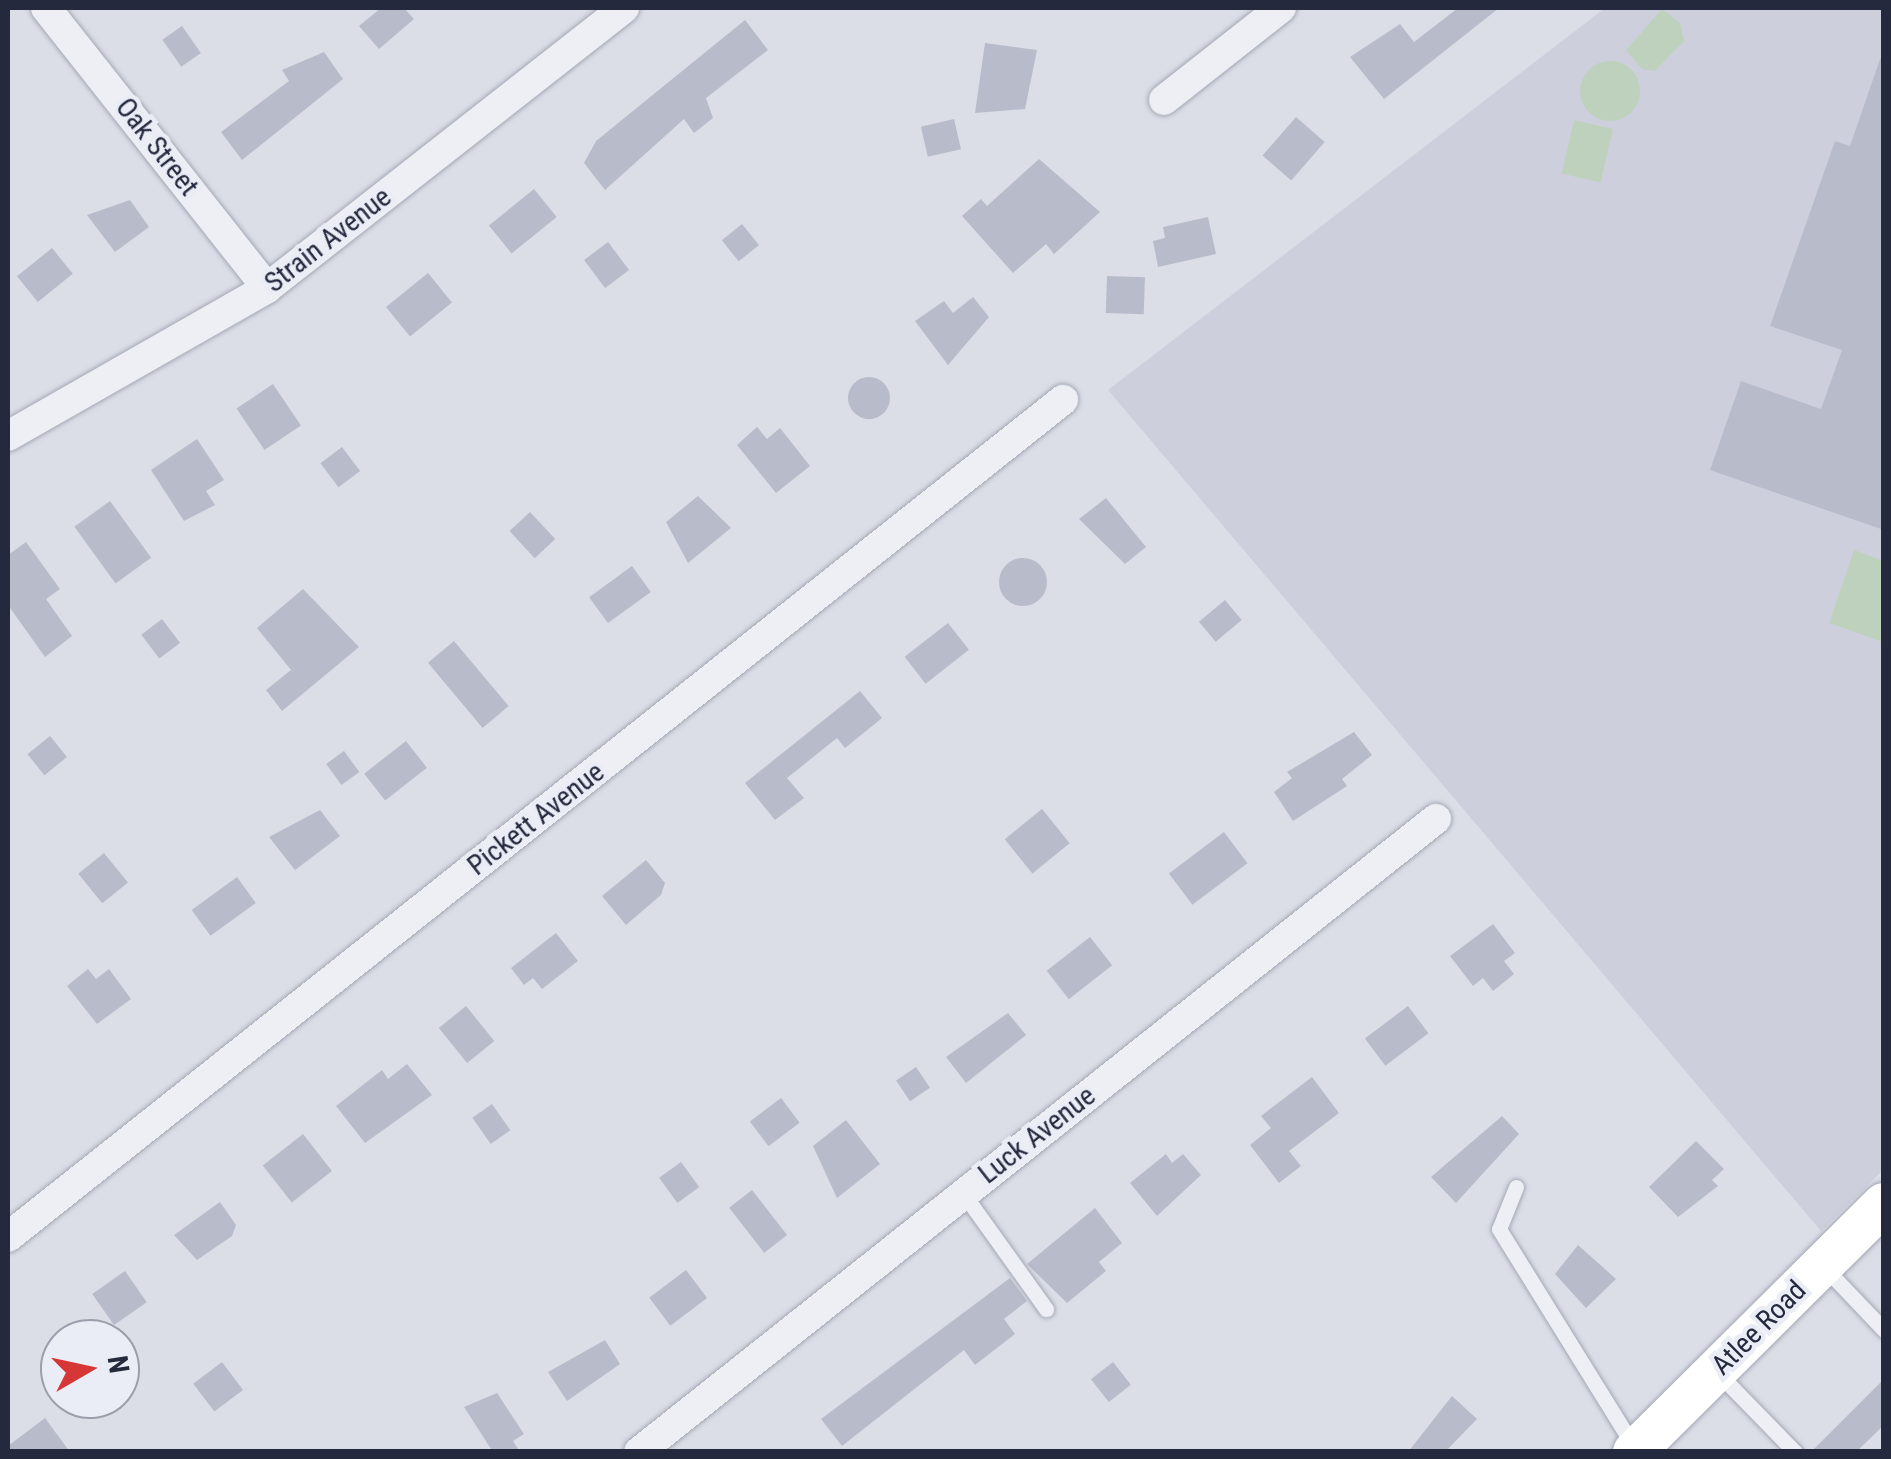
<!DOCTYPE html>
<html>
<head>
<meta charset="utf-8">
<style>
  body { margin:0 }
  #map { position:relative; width:1891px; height:1459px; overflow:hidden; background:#dbdee7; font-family:"Roboto Condensed",sans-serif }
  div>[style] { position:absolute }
  .built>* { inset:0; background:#cdd0dc }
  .green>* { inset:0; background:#bed1bc; transform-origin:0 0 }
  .round { border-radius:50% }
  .building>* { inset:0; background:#b8bcca; transform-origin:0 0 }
  .roads { filter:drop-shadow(0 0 2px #a4a8b4) drop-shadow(0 0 2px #a4a8b4) }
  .service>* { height:15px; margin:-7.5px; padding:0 7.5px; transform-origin:7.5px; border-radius:7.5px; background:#eeeff5 }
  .minor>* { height:30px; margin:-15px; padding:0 15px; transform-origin:15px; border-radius:15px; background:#eeeff5 }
  .secondary>* { height:42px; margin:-21px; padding:0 21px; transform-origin:21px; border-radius:21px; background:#fff }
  span { translate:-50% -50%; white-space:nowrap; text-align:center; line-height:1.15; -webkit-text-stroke:9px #eaedf5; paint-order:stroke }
  .street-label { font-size:28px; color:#24293e }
  .frame { position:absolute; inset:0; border:10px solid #24293e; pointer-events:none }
  .north { position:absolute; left:40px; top:1319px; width:100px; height:100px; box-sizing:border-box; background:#eaedf5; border:2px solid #9b9fac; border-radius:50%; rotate:81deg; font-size:28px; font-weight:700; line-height:40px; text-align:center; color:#24293e }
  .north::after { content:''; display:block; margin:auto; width:35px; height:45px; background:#d63736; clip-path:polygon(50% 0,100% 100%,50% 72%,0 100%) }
</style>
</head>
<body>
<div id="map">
  <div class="built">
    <div style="clip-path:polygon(1605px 8px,1883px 8px,1883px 1170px,1821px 1231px,1108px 390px)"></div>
  </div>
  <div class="green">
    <div style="clip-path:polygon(1662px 9px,1680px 23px,1684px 41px,1655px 71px,1642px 69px,1626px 50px)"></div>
    <div class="round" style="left:1580px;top:61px;width:60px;height:60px"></div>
    <div style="left:1574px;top:120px;width:40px;height:55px;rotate:13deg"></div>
    <div style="clip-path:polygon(1854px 550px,1883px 561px,1883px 642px,1829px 623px)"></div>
  </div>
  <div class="building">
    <div style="clip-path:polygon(381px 8px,404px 8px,414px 19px,379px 49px,359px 26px)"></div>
    <div style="clip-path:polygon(1458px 8px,1499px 8px,1384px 99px,1350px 57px,1400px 24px,1414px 42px)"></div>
    <div style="clip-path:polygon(745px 20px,768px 50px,706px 98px,713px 118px,694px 133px,684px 119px,605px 190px,584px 163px,596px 141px)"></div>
    <div style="left:182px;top:26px;width:33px;height:24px;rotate:55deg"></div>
    <div style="clip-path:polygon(985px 43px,1037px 50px,1025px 109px,975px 113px)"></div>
    <div style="clip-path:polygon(324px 52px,343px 79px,242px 160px,221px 132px,289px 81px,282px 70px)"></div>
    <div style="clip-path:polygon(1880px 59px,1884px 59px,1884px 530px,1710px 470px,1741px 381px,1821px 409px,1842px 350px,1770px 326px,1835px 141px,1850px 146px)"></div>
    <div style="left:1296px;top:117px;width:38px;height:51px;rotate:41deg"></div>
    <div style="left:954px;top:119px;width:31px;height:34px;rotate:77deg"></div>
    <div style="clip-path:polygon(1039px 159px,1100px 212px,1054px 254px,1046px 244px,1013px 273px,962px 216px,981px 199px,987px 206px)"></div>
    <div style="left:534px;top:189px;width:36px;height:58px;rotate:51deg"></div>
    <div style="clip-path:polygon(130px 200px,149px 227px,115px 252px,87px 215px)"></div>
    <div style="clip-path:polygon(1208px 217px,1216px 254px,1158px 267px,1153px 241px,1165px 238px,1163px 227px)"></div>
    <div style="left:742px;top:224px;width:27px;height:26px;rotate:51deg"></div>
    <div style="left:608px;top:242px;width:35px;height:30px;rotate:53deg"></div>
    <div style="left:52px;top:248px;width:33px;height:45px;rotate:51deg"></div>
    <div style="left:428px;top:273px;width:38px;height:54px;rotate:51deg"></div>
    <div style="left:1107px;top:276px;width:38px;height:37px;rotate:2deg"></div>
    <div style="clip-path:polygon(973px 297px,989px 317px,948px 365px,915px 321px,944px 301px,953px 313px)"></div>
    <div class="round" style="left:848px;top:377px;width:42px;height:42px"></div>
    <div style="left:273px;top:384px;width:50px;height:44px;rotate:56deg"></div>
    <div style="clip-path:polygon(757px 427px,767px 439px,780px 428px,810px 466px,776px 493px,737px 445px)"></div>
    <div style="clip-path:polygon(197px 439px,224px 480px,206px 491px,215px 505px,184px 521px,151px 470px)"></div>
    <div style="left:342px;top:447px;width:30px;height:27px;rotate:53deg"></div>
    <div style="clip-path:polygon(698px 496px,731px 528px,688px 563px,666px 522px)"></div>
    <div style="clip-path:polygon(1106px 498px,1146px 547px,1125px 564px,1079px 519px)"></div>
    <div style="left:110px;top:501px;width:70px;height:44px;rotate:54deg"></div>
    <div style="left:530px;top:512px;width:37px;height:28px;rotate:47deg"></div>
    <div style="clip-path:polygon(26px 542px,60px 589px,46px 599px,72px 636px,45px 657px,8px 605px,8px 555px)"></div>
    <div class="round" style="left:999px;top:558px;width:48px;height:48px"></div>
    <div style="left:632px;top:566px;width:32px;height:53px;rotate:54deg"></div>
    <div style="clip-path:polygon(303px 589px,359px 647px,282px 711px,266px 690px,291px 670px,257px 628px)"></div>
    <div style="left:1225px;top:600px;width:26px;height:34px;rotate:50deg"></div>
    <div style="left:162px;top:619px;width:30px;height:26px;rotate:53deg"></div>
    <div style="left:948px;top:623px;width:34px;height:55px;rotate:52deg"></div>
    <div style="left:454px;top:641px;width:85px;height:34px;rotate:50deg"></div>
    <div style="clip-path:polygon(860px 691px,882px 718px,845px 748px,837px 738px,787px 778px,804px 798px,775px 820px,745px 783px)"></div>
    <div style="clip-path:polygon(1354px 732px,1372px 755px,1342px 779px,1347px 786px,1293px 821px,1274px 792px,1292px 778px,1287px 772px)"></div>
    <div style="left:50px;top:736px;width:27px;height:29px;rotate:51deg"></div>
    <div style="left:406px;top:741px;width:34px;height:53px;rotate:52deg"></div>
    <div style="left:344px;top:751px;width:26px;height:22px;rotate:54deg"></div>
    <div style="left:1042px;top:809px;width:44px;height:48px;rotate:51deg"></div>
    <div style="clip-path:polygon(320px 810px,340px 836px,295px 870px,269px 837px)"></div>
    <div style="left:1224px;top:832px;width:39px;height:69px;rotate:53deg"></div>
    <div style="left:104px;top:853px;width:38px;height:33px;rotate:51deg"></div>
    <div style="clip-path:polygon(646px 860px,665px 883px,661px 895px,626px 925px,602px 896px)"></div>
    <div style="left:237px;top:877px;width:32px;height:56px;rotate:54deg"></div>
    <div style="clip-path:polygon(1493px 924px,1515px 953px,1504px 961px,1514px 974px,1493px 991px,1483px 978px,1473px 986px,1450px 956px)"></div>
    <div style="clip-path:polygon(556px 933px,578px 961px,542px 989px,533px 978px,524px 985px,511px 968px)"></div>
    <div style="left:1090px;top:937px;width:36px;height:55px;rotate:52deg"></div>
    <div style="clip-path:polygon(88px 969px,96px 979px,109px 969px,131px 999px,97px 1024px,67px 986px)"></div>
    <div style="left:466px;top:1006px;width:45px;height:35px;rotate:51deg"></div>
    <div style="left:1408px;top:1006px;width:34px;height:54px;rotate:53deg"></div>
    <div style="clip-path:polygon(1008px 1013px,1026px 1035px,966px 1083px,946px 1057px)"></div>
    <div style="clip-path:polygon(407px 1064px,432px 1095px,365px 1143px,336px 1106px,382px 1070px,388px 1079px)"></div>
    <div style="left:916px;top:1067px;width:25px;height:24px;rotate:56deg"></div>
    <div style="clip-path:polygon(1312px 1077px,1339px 1113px,1289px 1151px,1301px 1166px,1279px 1183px,1250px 1145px,1271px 1128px,1261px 1116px)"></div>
    <div style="left:781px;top:1098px;width:31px;height:39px;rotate:53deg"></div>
    <div style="left:492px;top:1104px;width:32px;height:24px;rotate:55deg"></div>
    <div style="clip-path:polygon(1502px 1116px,1519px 1134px,1456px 1203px,1431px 1177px)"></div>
    <div style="clip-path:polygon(846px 1120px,880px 1164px,837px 1198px,813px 1146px)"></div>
    <div style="left:303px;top:1134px;width:47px;height:51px;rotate:52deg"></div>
    <div style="clip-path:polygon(1696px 1141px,1724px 1169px,1712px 1180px,1718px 1186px,1678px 1217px,1649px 1187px)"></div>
    <div style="clip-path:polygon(1166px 1154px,1172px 1163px,1183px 1154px,1201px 1175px,1157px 1216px,1130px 1183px)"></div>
    <div style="left:681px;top:1162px;width:31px;height:27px;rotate:54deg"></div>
    <div style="left:752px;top:1190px;width:57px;height:29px;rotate:52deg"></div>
    <div style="clip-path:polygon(220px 1202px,236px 1225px,232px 1236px,197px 1260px,174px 1235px)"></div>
    <div style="clip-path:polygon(1095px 1208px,1122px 1243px,1099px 1262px,1106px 1271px,1067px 1303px,1027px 1264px)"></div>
    <div style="clip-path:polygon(1578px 1245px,1616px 1279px,1586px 1308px,1555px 1274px)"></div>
    <div style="left:686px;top:1270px;width:35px;height:46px;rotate:53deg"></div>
    <div style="left:125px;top:1271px;width:38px;height:40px;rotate:55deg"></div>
    <div style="clip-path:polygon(1010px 1278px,1027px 1301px,1004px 1319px,1015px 1334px,975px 1365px,964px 1350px,842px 1446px,821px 1419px)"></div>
    <div style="clip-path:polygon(605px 1340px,620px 1364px,567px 1401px,548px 1372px)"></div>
    <div style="left:222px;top:1362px;width:35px;height:36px;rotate:53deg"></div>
    <div style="left:1113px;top:1362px;width:29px;height:28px;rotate:52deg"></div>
    <div style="clip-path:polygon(1884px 1379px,1884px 1425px,1856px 1452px,1811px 1452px)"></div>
    <div style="clip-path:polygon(497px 1393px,524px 1434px,513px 1441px,520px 1452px,493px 1452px,464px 1407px)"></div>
    <div style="clip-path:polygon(1452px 1396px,1477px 1419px,1445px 1452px,1408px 1452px)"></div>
    <div style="clip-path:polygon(45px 1418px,70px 1452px,8px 1452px,8px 1446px)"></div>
  </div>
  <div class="roads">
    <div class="service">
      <div style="left:1516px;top:1187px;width:45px;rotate:112deg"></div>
      <div style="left:1499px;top:1229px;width:256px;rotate:58.2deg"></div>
      <div style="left:963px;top:1193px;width:143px;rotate:54.4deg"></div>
      <div style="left:1825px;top:1268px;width:86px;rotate:46.4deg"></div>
      <div style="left:1717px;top:1372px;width:112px;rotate:45.7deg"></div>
    </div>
    <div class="minor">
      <div style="left:46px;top:8px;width:357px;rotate:51.7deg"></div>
      <div style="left:1164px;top:100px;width:149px;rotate:-38.2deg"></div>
      <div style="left:8px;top:436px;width:298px;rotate:-29.7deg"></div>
      <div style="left:267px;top:288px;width:454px;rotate:-38.1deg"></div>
      <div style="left:8px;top:1237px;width:1347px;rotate:-38.43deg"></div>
      <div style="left:639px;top:1452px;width:1018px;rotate:-38.46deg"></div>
    </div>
    <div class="secondary">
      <div style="left:1634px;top:1452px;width:352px;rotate:-44.8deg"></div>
    </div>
  </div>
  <div class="street-label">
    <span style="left:157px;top:147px;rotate:52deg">Oak Street</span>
    <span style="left:328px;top:240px;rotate:-38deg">Strain Avenue</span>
    <span style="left:536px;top:819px;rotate:-38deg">Pickett Avenue</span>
    <span style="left:1037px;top:1135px;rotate:-38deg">Luck Avenue</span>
    <span style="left:1759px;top:1328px;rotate:-45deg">Atlee Road</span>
  </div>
  <div class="frame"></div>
  <div class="north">N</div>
</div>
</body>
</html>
